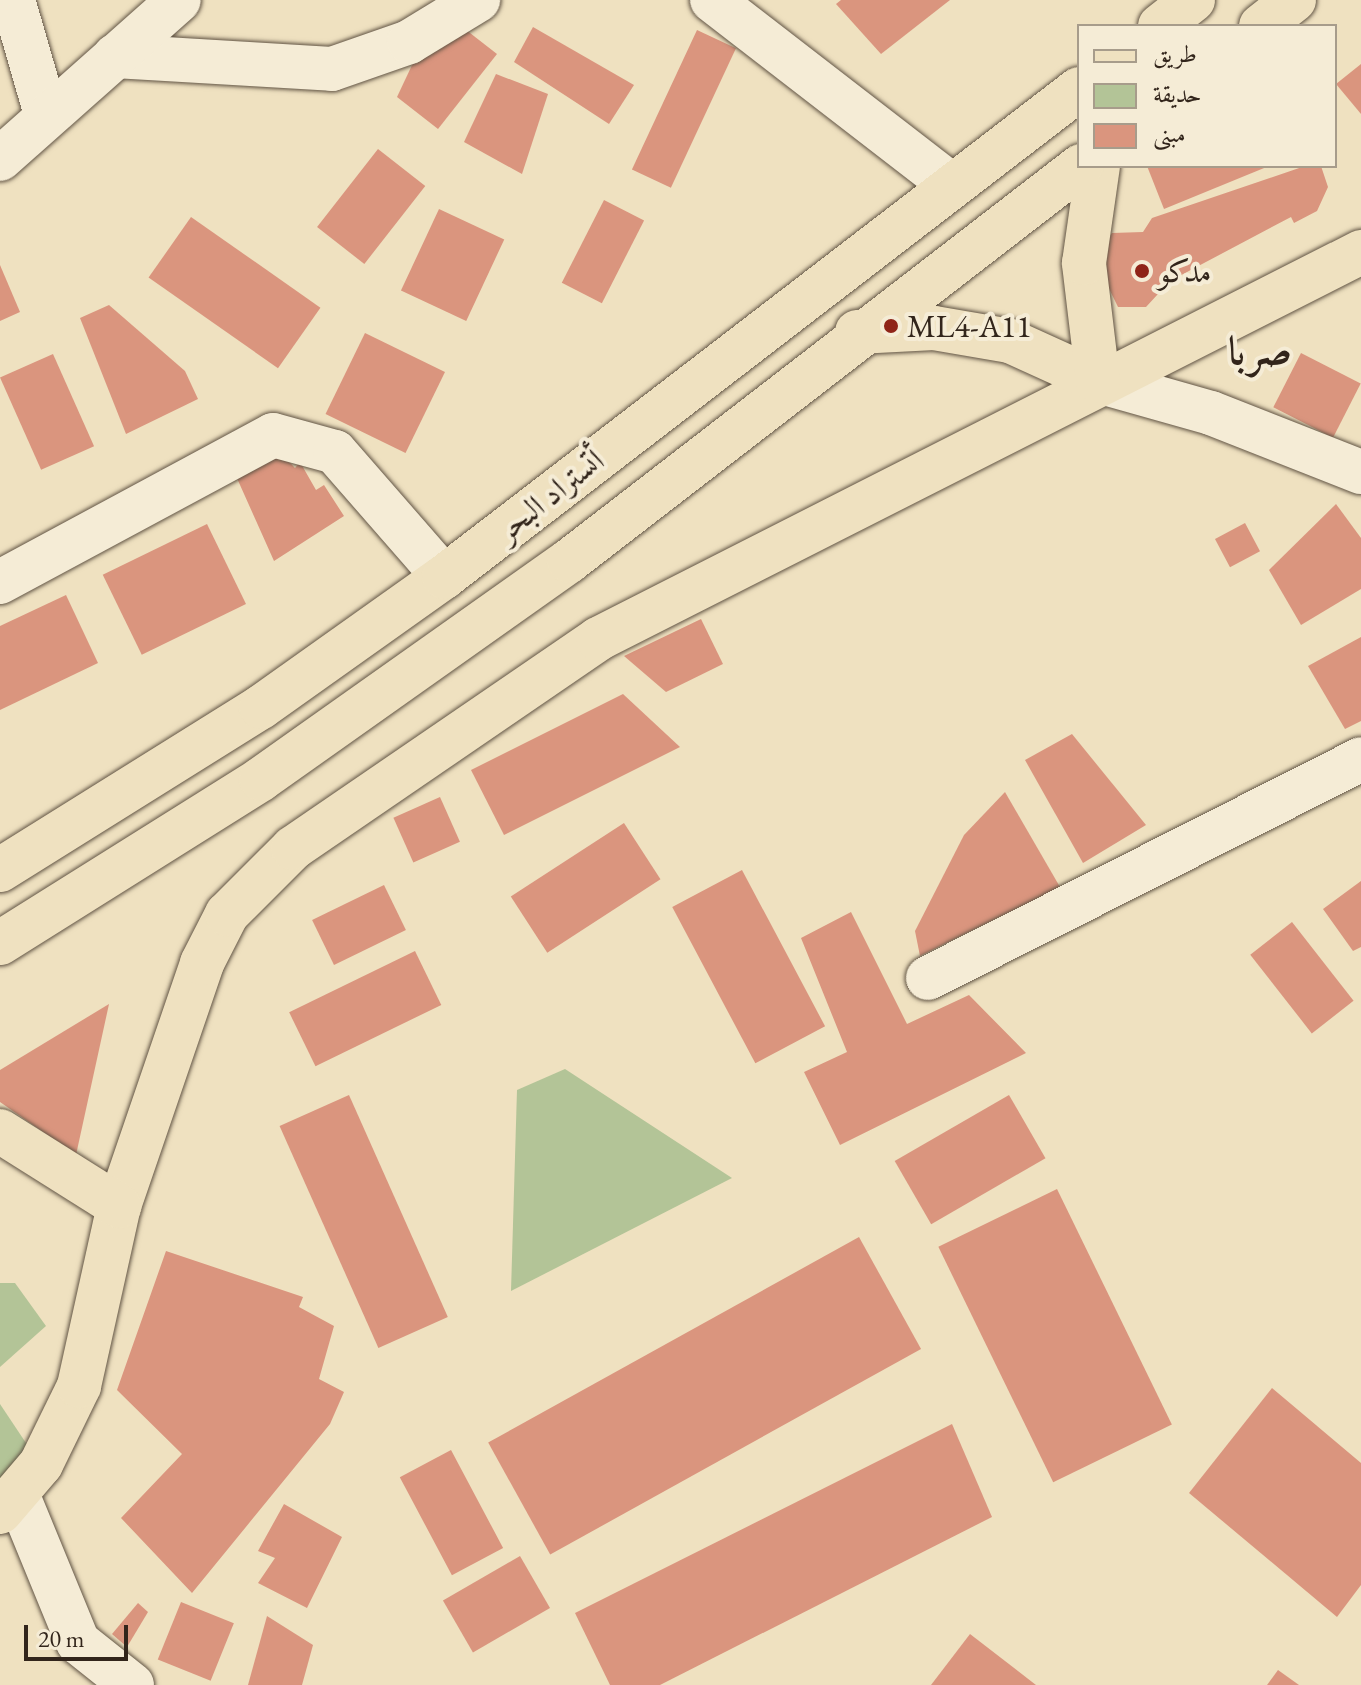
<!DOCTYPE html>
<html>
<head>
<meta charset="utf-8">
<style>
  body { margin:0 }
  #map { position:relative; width:1361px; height:1685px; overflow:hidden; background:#efe1c0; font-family:"EB Garamond",Amiri,serif }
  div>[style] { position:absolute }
  .green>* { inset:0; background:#b3c497 }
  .building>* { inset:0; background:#da957e; transform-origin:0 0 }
  .roads { filter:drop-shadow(0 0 2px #615444) drop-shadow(0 0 2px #615444) }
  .minor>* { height:44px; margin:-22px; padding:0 22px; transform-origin:22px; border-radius:22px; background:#f5ecd6 }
  .major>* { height:44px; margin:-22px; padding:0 22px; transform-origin:22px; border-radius:22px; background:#efe1c0 }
  .highway>* { height:44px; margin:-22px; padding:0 22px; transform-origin:22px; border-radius:22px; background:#efe1c0 }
  .dots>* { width:22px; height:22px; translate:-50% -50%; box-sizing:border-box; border:4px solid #f5ecd6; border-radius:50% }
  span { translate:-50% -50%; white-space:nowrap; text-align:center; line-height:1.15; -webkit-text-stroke:8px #f5ecd6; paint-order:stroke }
  .poi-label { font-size:32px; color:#32251b }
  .left { translate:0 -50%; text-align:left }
  .street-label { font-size:32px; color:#32251b }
  .district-label { font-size:40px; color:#32251b; font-weight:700 }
  .legend { position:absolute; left:1077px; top:24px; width:260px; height:144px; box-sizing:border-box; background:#f5ecd6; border:2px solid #a79c8b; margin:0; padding:10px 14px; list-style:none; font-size:24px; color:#32251b }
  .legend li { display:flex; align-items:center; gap:16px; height:40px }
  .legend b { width:40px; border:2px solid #a79c8b }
  .scale { position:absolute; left:24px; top:1625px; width:104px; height:36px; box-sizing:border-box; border:4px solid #32251b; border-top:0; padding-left:10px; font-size:24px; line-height:28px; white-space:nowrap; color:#32251b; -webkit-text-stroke:6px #f5ecd6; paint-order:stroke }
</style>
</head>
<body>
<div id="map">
  <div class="green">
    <div style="clip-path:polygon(565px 1069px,732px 1178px,511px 1291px,517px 1090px)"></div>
    <div style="clip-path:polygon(0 1283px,15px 1283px,46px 1326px,0 1367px)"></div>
    <div style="clip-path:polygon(0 1404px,30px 1449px,0 1483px)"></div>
  </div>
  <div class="building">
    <div style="clip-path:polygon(841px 0,950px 0,881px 54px,836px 4px)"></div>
    <div style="clip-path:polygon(461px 26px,497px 54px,438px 129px,397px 97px,413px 63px)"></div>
    <div style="clip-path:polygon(533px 27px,634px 85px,609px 124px,514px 62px)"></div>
    <div style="left:697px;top:30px;width:43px;height:154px;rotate:25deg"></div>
    <div style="clip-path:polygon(1361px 64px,1361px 114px,1336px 84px)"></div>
    <div style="clip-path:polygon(496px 74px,548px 94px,522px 174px,464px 142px)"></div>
    <div style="left:378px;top:149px;width:60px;height:99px;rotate:38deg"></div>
    <div style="clip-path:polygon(1147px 166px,1269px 166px,1164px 209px)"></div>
    <div style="clip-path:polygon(1305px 166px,1321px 166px,1328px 187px,1317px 211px,1294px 223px,1291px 217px,1170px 281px,1146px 307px,1118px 307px,1092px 254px,1112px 233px,1143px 232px,1152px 218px)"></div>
    <div style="left:604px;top:200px;width:45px;height:93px;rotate:27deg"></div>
    <div style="left:439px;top:209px;width:72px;height:90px;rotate:25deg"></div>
    <div style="left:191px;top:217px;width:158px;height:74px;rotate:35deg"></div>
    <div style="clip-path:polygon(0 265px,20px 312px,0 321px)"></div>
    <div style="clip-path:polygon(109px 305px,185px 371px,198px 399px,126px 434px,80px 318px)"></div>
    <div style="left:365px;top:333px;width:89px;height:90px;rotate:26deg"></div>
    <div style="left:1301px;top:353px;width:67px;height:61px;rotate:27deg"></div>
    <div style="left:53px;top:354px;width:101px;height:58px;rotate:66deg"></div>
    <div style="clip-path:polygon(280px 452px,295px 468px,300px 462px,316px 490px,324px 485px,344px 516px,274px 561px,236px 476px)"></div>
    <div style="clip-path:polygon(1336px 504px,1361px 538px,1361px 589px,1301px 625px,1269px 570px)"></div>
    <div style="left:1245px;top:523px;width:32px;height:34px;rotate:62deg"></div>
    <div style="left:207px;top:524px;width:89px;height:116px;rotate:64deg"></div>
    <div style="clip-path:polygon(66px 595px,98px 663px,0 710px,0 626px)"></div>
    <div style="clip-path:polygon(701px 619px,723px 664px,666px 692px,624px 656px)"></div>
    <div style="clip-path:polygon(1361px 637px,1361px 721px,1345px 729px,1308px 666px)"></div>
    <div style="clip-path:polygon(623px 694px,680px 747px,504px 835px,471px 770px)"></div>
    <div style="clip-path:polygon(1072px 734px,1146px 825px,1083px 863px,1025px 760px)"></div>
    <div style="clip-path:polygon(1005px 792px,1060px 887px,920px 956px,915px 931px,964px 835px)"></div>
    <div style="left:440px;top:797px;width:49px;height:51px;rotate:66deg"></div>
    <div style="left:624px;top:823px;width:67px;height:135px;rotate:57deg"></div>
    <div style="left:742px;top:870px;width:177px;height:79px;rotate:62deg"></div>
    <div style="clip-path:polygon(1361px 881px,1361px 947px,1353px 951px,1323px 909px)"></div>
    <div style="left:384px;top:885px;width:50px;height:80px;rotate:64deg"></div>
    <div style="clip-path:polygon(851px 912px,907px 1024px,969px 995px,1026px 1053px,840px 1145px,804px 1072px,847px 1052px,801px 938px)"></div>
    <div style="left:1292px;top:922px;width:100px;height:53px;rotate:52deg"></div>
    <div style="left:415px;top:951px;width:60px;height:140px;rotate:64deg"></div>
    <div style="clip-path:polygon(109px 1004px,76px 1155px,0 1102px,0 1070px)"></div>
    <div style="left:349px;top:1095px;width:243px;height:76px;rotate:66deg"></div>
    <div style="left:1009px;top:1095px;width:73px;height:132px;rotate:60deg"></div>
    <div style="left:1057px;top:1189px;width:262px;height:132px;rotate:64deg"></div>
    <div style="left:859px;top:1237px;width:128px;height:424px;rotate:61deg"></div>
    <div style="clip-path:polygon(166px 1251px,303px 1297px,299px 1307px,334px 1326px,319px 1379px,344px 1392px,330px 1424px,192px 1593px,121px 1518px,182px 1454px,117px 1390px)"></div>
    <div style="clip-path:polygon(1272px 1388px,1361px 1463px,1361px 1585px,1337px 1617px,1189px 1493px)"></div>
    <div style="clip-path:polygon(952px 1424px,992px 1517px,660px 1685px,610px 1685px,575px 1613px)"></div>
    <div style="left:451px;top:1450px;width:111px;height:58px;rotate:62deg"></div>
    <div style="clip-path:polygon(284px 1504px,342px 1537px,307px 1608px,258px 1583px,275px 1558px,258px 1551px)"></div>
    <div style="left:520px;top:1556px;width:60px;height:89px;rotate:60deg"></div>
    <div style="left:181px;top:1602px;width:57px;height:62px;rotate:22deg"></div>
    <div style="clip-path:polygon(138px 1603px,148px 1612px,127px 1647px,112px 1634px)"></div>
    <div style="clip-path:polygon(267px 1616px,313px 1645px,302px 1685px,248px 1685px)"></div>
    <div style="clip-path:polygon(970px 1634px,1036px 1685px,931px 1685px)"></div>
    <div style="clip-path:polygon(1278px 1670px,1299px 1685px,1267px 1685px)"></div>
  </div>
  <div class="roads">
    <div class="minor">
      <div style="left:13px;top:0;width:119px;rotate:73.9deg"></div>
      <div style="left:712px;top:0;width:302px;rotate:37.7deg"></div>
      <div style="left:115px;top:56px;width:217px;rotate:3.4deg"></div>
      <div style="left:332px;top:69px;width:82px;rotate:-19.3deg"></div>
      <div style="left:409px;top:42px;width:81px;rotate:-31.3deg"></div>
      <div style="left:0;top:159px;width:239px;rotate:-41.6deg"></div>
      <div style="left:1098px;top:381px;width:117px;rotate:15.8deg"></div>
      <div style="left:1211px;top:413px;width:161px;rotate:21.5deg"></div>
      <div style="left:0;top:582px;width:310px;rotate:-28.3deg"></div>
      <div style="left:273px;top:435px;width:64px;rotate:15.3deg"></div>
      <div style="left:335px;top:452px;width:166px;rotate:48.9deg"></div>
      <div style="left:928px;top:978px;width:485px;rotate:-26.8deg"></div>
      <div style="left:18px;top:1496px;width:158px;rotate:67.7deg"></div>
      <div style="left:78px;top:1642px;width:69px;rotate:38.5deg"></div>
    </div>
    <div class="major">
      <div style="left:0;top:1512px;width:63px;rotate:-49.5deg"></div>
      <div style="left:41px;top:1464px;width:87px;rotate:-64deg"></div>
      <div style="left:79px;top:1386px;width:184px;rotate:-77.5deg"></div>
      <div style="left:119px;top:1206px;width:257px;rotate:-71.1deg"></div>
      <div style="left:202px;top:963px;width:55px;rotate:-63deg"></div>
      <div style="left:227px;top:914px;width:93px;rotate:-45deg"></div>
      <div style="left:293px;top:848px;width:370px;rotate:-34.4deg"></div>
      <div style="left:598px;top:639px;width:856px;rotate:-26.89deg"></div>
    </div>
    <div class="highway">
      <div style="left:1160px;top:26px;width:42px;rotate:-38.2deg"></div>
      <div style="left:1261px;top:26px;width:42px;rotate:-38.2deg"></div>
      <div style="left:857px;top:332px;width:77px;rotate:-3deg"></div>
      <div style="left:934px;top:328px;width:77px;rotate:9.7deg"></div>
      <div style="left:1010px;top:341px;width:97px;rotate:24.4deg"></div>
      <div style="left:1098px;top:381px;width:119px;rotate:-96.8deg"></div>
      <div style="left:1084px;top:263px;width:98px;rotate:-81.8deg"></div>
      <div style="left:0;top:870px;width:308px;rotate:-32deg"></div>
      <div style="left:261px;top:707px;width:224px;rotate:-35.4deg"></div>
      <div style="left:444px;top:577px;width:801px;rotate:-37.54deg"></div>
      <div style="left:0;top:943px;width:308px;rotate:-32.1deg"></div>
      <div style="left:261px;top:779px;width:377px;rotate:-35.3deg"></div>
      <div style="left:569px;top:561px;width:647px;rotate:-37.65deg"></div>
      <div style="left:0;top:1131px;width:141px;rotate:32.2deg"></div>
    </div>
  </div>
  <div class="dots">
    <div style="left:1142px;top:271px;background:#8f2418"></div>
    <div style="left:891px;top:326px;background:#8f2418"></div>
  </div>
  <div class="poi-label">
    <span class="left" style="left:1158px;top:271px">مدكو</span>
    <span class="left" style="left:907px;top:326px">ML4-A11</span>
  </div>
  <div class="street-label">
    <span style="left:550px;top:495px;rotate:-38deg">أتستراد البحر</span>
  </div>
  <div class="district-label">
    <span style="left:1260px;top:350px">صربا</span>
  </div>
  <ul class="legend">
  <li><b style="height:10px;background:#efe1c0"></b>طريق</li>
  <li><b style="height:22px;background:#b3c497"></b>حديقة</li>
  <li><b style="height:22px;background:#da957e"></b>مبنى</li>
  </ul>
  <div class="scale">20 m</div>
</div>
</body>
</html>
